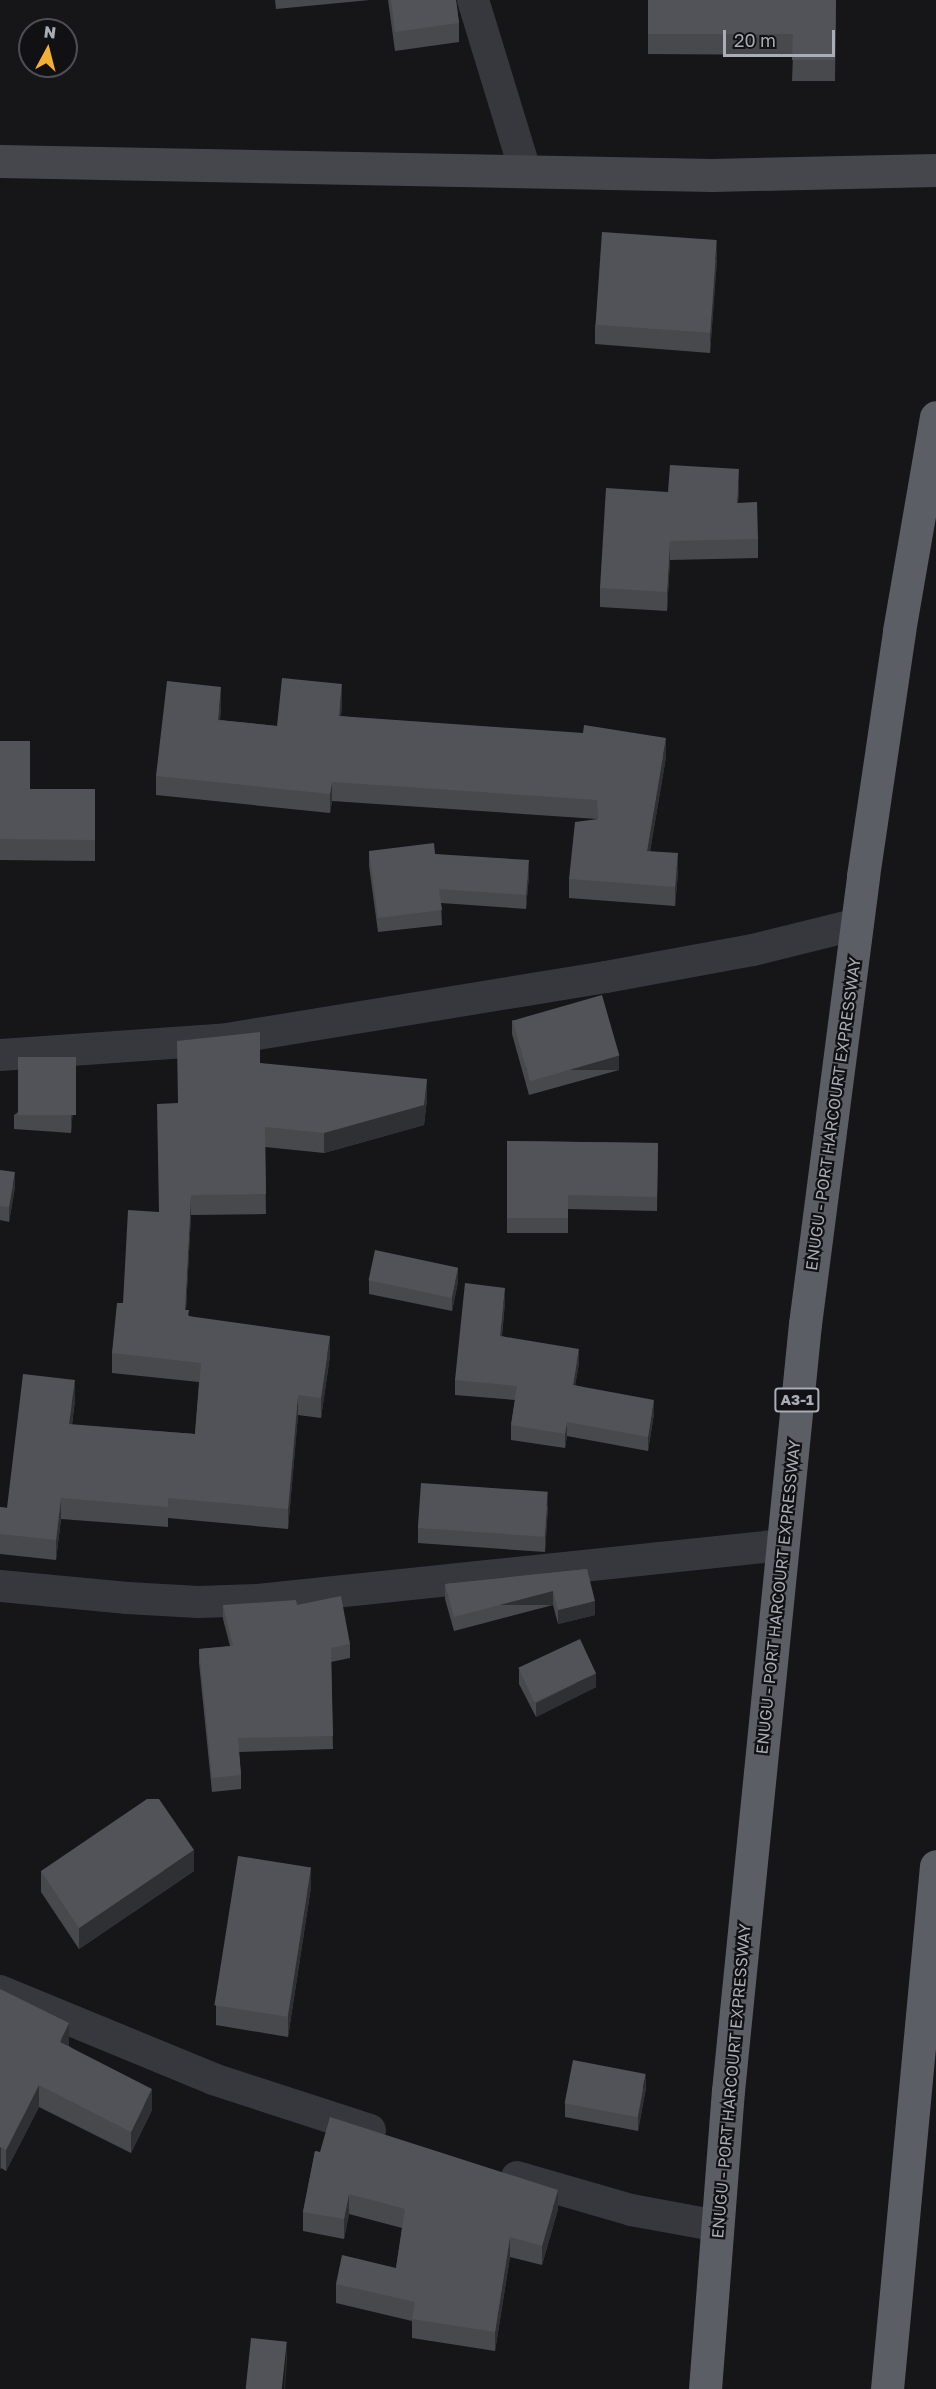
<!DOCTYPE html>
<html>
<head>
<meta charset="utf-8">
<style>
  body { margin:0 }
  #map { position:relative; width:936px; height:2389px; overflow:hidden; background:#161618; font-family:"Golos Text",sans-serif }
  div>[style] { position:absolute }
  .minor>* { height:32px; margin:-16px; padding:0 16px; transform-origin:16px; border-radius:16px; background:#37383d }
  .secondary>* { height:33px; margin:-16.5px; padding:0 16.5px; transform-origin:16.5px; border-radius:16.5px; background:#45474d }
  .trunk>* { height:33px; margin:-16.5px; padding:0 16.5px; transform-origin:16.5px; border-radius:16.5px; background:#5b5e65 }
  .wall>* { inset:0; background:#47494d }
  .shaded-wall>* { inset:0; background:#2f3033; transform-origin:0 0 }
  .building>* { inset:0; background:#525359; transform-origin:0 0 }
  span { translate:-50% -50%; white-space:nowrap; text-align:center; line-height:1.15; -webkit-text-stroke:4.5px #111113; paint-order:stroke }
  .shield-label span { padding:2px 4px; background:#111113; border:2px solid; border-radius:4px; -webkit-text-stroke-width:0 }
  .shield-label { font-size:15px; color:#a8adb8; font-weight:700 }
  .street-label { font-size:16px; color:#a8adb8 }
  .north { position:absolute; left:18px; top:18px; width:60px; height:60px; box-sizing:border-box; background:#111113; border:2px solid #4d4f55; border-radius:50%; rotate:7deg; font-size:16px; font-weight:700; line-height:24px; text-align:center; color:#a8adb8 }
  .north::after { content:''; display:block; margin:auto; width:21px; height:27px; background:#f2b134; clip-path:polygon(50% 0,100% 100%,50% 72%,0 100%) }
  .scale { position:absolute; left:723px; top:30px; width:112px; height:27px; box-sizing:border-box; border:3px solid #a8adb8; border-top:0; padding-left:8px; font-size:18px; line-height:21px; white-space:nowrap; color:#a8adb8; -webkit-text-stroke:4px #111113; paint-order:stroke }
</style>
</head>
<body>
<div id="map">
  <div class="minor">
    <div style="left:473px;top:0;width:178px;rotate:73deg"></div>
    <div style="left:0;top:1055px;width:228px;rotate:-4deg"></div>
    <div style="left:227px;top:1039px;width:384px;rotate:-9.3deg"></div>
    <div style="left:606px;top:977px;width:149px;rotate:-10.4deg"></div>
    <div style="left:753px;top:950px;width:108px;rotate:-13.9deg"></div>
    <div style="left:0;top:1586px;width:128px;rotate:5.4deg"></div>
    <div style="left:127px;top:1598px;width:71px;rotate:3.2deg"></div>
    <div style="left:198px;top:1602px;width:60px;rotate:-1.9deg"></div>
    <div style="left:258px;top:1600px;width:528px;rotate:-5.98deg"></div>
    <div style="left:0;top:1991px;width:230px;rotate:22.4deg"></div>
    <div style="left:213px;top:2079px;width:165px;rotate:18deg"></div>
    <div style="left:517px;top:2177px;width:119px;rotate:16.1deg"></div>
    <div style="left:631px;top:2210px;width:88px;rotate:10.4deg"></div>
  </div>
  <div class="secondary">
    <div style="left:0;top:161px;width:712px;rotate:1.13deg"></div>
    <div style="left:712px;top:175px;width:224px;rotate:-1.3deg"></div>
  </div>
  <div class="trunk">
    <div style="left:705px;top:2389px;width:299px;rotate:-85.6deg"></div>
    <div style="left:728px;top:2091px;width:771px;rotate:-84.27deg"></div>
    <div style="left:805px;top:1324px;width:452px;rotate:-82.6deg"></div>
    <div style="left:863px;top:876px;width:248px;rotate:-81.6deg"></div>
    <div style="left:899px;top:631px;width:217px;rotate:-80.2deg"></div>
    <div style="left:887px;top:2389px;width:525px;rotate:-84.65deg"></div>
  </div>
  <div class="wall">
    <div style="clip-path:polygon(275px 0,370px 0,276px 9px)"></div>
    <div style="clip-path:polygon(388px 0,456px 0,459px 23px,459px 42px,395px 51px)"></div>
    <div style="clip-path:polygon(648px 0,836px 0,835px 81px,792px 81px,793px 55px,648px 54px)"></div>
    <div style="clip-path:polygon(717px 259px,710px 353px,595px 344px,595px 325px)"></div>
    <div style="clip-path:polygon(739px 488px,738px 502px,758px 539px,758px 558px,670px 560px,667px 611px,600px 607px,600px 588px,668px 492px)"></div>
    <div style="clip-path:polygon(342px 703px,341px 716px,666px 757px,650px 851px,678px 872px,675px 906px,569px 898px,569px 879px,597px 819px,332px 801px,330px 813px,156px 795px,156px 776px,221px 706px,220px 720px,277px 726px)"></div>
    <div style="clip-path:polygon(0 741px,30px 789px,95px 789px,95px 861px,0 860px)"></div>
    <div style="clip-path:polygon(369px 851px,435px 854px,529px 875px,526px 909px,441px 903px,442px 925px,378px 932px,369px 866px)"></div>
    <div style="clip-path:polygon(512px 1020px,619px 1070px,529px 1095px,512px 1034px)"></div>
    <div style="clip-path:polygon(260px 1063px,427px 1099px,424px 1125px,324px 1153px,265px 1147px,266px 1214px,191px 1215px,186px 1310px,189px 1316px,330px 1356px,321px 1418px,298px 1415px,288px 1529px,168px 1518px,168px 1527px,61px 1519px,56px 1560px,0 1554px,0 1507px,7px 1508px,75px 1400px,72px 1425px,195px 1434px,199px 1382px,112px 1373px,112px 1353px,123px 1303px,159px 1212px,178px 1103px)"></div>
    <div style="clip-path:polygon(76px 1071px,71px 1133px,14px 1129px,14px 1115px)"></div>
    <div style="clip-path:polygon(507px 1141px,658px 1143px,657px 1211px,568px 1209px,568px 1233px,507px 1233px)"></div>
    <div style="clip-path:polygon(0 1170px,15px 1187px,9px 1222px,0 1220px)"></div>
    <div style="clip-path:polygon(369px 1280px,458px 1282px,452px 1311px,369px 1294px)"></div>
    <div style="clip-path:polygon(505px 1302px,502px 1336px,579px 1363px,575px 1385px,654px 1414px,648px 1451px,567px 1436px,565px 1448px,511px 1440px,511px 1425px,515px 1400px,455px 1395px,455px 1380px)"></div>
    <div style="clip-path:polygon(548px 1506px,545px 1552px,418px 1543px,418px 1528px)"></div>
    <div style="clip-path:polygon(587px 1569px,595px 1615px,558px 1624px,553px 1605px,454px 1631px,445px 1599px,445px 1584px)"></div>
    <div style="clip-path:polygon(223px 1605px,297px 1605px,350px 1644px,350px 1658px,331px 1662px,333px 1749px,239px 1752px,241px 1775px,241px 1789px,212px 1792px,199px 1663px,199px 1649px,230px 1646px,223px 1619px)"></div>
    <div style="clip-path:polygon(519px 1670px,596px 1687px,536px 1717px,519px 1684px)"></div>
    <div style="clip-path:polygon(41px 1871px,194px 1871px,79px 1949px,41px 1892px)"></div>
    <div style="clip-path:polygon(311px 1887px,288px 2037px,216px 2025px,216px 2005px)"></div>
    <div style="clip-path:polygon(0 1989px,69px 2045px,69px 2046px,152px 2110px,131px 2153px,39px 2107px,6px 2171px,1px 2168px,0 2169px)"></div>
    <div style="clip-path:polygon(646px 2088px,638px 2131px,565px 2117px,565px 2103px)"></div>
    <div style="clip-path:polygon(315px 2151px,558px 2209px,542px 2265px,510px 2257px,495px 2351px,412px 2338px,412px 2321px,336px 2303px,336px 2284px,396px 2268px,402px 2228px,349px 2214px,344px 2239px,303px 2231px,303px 2212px)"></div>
  </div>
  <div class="shaded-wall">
    <div style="clip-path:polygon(717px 240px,717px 259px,710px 353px,710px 333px)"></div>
    <div style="clip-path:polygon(739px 469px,739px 488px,737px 521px,737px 503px)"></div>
    <div style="clip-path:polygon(670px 541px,670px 560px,667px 611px,667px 592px)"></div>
    <div style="clip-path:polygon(342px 684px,342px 703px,339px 735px,339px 716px)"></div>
    <div style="clip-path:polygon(221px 687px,221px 706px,218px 739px,218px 720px)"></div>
    <div style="clip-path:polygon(666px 738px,666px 757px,647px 870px,647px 851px)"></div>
    <div style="clip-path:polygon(332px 782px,332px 801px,330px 813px,330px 794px)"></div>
    <div style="clip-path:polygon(678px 853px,678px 872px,675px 906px,675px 887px)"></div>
    <div style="clip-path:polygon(529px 860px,529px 875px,526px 909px,526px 895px)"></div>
    <div style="left:619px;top:1056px;width:14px;height:93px;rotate:90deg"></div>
    <div style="clip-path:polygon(76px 1057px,76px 1071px,71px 1133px,71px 1119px)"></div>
    <div style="clip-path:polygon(427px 1079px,427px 1099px,424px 1125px,324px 1153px,324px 1133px)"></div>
    <div style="clip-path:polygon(15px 1172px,15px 1187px,9px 1222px,9px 1207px)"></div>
    <div style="clip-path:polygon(191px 1195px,191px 1215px,185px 1330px,185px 1310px)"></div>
    <div style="clip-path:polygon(458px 1267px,458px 1282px,452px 1311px,452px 1297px)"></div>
    <div style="clip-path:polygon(505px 1288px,505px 1302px,500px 1351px,500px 1336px)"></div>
    <div style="clip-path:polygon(330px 1336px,330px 1356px,321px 1418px,321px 1398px)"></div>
    <div style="clip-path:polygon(579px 1349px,579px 1363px,573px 1399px,573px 1385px)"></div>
    <div style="clip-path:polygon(75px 1380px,75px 1400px,69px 1444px,69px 1424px)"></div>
    <div style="clip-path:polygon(298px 1395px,298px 1415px,288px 1529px,288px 1509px)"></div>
    <div style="clip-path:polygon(654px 1400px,654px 1414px,648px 1451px,648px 1437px)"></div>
    <div style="clip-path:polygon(567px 1422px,567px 1436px,565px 1448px,565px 1434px)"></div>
    <div style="clip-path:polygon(548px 1492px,548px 1506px,545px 1552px,545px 1537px)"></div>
    <div style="clip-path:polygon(61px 1498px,61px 1519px,56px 1560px,56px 1540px)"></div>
    <div style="left:553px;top:1591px;width:14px;height:102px;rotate:90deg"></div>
    <div style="clip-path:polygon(595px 1601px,595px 1615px,558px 1624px,558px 1610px)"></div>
    <div style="clip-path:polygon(596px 1673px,596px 1687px,536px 1717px,536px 1703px)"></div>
    <div style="clip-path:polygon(194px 1850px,194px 1871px,79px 1949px,79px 1928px)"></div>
    <div style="clip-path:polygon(311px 1867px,311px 1887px,288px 2037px,288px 2016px)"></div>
    <div style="clip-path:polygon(69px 2023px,69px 2045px,60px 2063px,60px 2042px)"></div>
    <div style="clip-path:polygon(646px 2074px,646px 2088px,638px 2131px,638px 2117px)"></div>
    <div style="clip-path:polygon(39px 2085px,39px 2107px,6px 2171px,6px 2150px)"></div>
    <div style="clip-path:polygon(152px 2089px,152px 2110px,131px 2153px,131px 2132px)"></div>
    <div style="left:1px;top:2147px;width:21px;height:1px;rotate:90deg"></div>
    <div style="clip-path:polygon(558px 2190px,558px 2209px,542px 2265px,542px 2246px)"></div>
    <div style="clip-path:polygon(349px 2194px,349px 2214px,344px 2239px,344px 2219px)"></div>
    <div style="clip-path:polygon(510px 2237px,510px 2257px,495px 2351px,495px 2332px)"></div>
    <div style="clip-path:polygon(287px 2342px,287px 2359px,285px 2389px,284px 2389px)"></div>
  </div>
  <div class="building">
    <div style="clip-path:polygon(391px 0,456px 0,459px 23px,395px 32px)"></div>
    <div style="clip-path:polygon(648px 0,836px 0,835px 60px,792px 60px,793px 34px,648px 34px)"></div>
    <div style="left:602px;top:232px;width:115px;height:93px;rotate:4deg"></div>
    <div style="clip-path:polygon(670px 465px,739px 469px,737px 503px,757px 502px,758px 539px,670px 541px,667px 592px,600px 588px,606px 488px,668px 492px)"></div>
    <div style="clip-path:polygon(282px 678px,342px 684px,339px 716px,583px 733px,584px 725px,666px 738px,647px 851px,678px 853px,675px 887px,569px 879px,575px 822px,598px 819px,597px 800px,332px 782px,330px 794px,156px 776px,167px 681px,221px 687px,218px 720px,277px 726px)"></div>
    <div style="clip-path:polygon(0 741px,30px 741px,30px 789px,95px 789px,95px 840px,0 839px)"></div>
    <div style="clip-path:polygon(434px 843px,435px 854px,529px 860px,526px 895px,439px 889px,442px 910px,378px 918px,369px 851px)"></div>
    <div style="left:602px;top:995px;width:63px;height:93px;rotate:74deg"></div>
    <div style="clip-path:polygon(260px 1032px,260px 1063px,427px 1079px,424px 1105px,324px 1133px,265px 1127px,266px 1194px,191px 1195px,185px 1310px,189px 1310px,188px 1316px,330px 1336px,321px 1398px,298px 1395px,288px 1509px,168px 1498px,168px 1507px,61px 1498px,56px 1540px,0 1534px,0 1507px,7px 1508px,23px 1374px,75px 1380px,69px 1424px,195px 1434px,201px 1363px,112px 1353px,117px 1303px,123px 1303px,128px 1210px,159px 1212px,157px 1104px,178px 1103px,177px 1041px)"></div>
    <div style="left:18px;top:1057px;width:58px;height:58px"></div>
    <div style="clip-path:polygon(507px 1141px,658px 1143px,657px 1197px,568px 1195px,568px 1218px,507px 1218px)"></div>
    <div style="clip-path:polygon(0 1170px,15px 1172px,9px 1207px,0 1206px)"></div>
    <div style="left:375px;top:1250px;width:85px;height:31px;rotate:12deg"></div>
    <div style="clip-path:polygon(465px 1283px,505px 1288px,500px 1336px,579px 1349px,573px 1385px,654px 1400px,648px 1437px,567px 1422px,565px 1434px,511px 1425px,517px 1386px,455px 1380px)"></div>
    <div style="left:421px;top:1483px;width:127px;height:45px;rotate:4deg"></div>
    <div style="clip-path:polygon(587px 1569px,595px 1601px,558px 1610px,553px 1591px,454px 1617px,445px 1584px)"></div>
    <div style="clip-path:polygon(341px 1596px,350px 1644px,331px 1648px,333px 1736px,238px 1738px,241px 1775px,212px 1778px,199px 1649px,233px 1646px,223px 1605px,296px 1600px,297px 1605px)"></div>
    <div style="left:580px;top:1639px;width:38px;height:68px;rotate:65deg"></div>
    <div style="clip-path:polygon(147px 1799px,159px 1799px,194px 1850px,79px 1928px,41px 1871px)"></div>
    <div style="left:238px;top:1856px;width:74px;height:151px;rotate:9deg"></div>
    <div style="clip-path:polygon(0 1989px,69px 2023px,60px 2042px,152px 2089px,131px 2132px,39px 2085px,6px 2150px,1px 2147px,0 2148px)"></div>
    <div style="left:573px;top:2060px;width:74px;height:44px;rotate:11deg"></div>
    <div style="clip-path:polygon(330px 2117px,558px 2190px,542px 2246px,510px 2237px,495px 2332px,412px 2319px,415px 2302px,336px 2284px,342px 2255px,396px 2268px,405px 2209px,349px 2194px,344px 2219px,303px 2212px,315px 2151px,320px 2152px)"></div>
    <div style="left:251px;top:2338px;width:36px;height:51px;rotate:6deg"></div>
  </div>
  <div class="shield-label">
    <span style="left:797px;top:1400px">A3-1</span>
  </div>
  <div class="street-label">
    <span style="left:833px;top:1114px;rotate:-82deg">ENUGU - PORT HARCOURT EXPRESSWAY</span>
    <span style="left:778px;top:1597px;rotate:-84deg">ENUGU - PORT HARCOURT EXPRESSWAY</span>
    <span style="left:731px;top:2081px;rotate:-85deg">ENUGU - PORT HARCOURT EXPRESSWAY</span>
  </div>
  <div class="north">N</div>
  <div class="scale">20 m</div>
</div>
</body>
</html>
